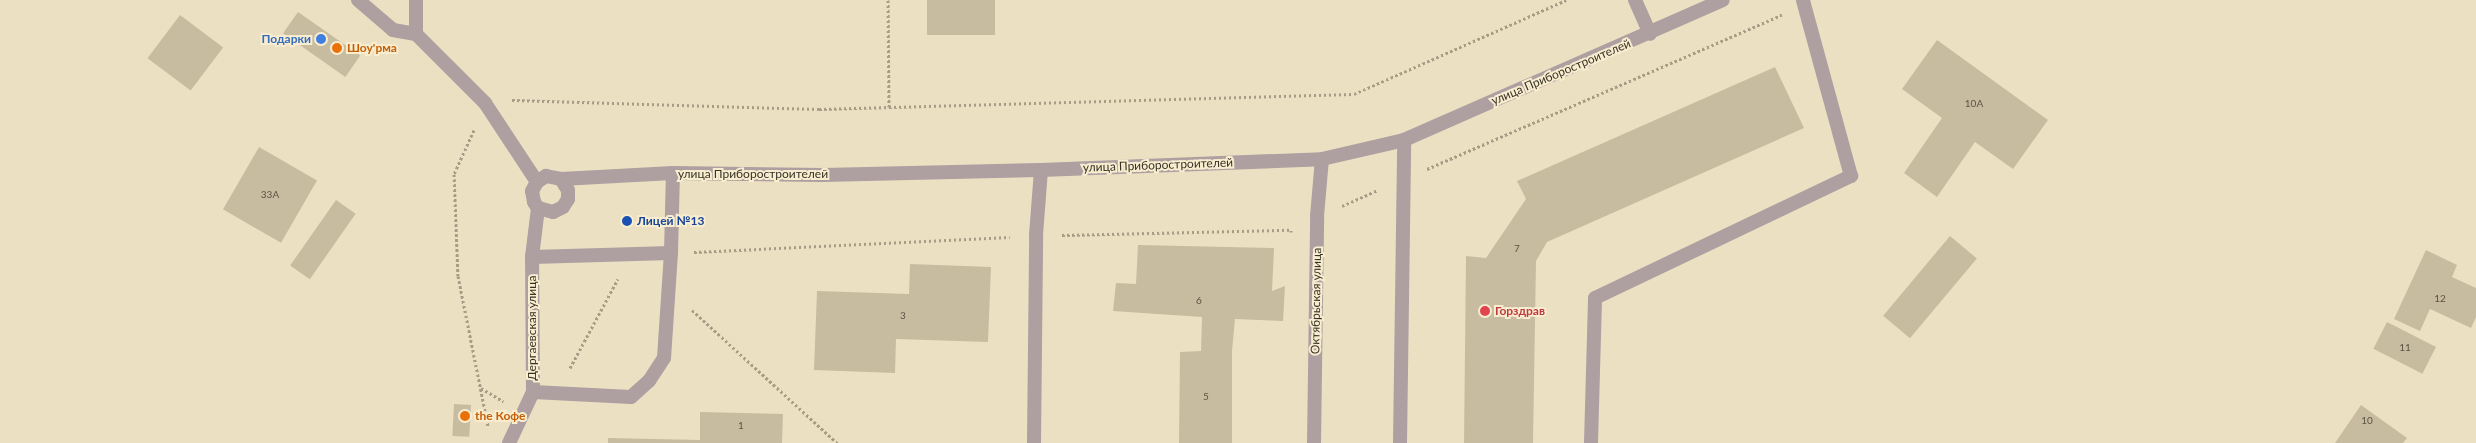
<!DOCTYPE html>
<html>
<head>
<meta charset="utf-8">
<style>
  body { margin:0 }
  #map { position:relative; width:2476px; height:443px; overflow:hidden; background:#ece0c3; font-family:Lato,sans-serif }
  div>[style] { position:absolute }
  .building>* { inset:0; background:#c7bca0; transform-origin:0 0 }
  .path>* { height:3px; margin-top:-1.5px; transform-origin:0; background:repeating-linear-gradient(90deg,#a69d86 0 2.5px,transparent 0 5px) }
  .service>* { height:14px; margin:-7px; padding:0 7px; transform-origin:7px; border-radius:7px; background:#ae9fa1 }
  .minor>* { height:14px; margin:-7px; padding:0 7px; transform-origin:7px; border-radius:7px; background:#ae9fa1 }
  .tertiary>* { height:14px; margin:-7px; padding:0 7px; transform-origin:7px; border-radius:7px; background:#ae9fa1 }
  .dots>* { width:14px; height:14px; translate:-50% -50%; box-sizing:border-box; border:2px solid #f9edd0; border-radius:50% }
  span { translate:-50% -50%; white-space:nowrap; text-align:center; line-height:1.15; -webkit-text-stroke:4px #f9edd0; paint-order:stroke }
  .number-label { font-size:10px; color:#5a5444 }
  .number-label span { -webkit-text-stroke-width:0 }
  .shop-label { font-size:12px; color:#366cbe; font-weight:700 }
  .right { translate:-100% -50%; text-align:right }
  .food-label { font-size:12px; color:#c56008; font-weight:700 }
  .left { translate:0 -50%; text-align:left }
  .street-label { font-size:12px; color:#363226 }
  .transit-label { font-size:12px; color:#164399; font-weight:700 }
  .health-label { font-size:12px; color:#be3a42; font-weight:700 }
</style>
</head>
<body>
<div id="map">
  <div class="building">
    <div style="left:927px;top:0;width:68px;height:35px"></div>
    <div style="left:298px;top:12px;width:76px;height:26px;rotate:35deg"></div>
    <div style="left:180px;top:15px;width:54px;height:54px;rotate:37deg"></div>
    <div style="clip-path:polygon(1937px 40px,2048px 120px,2013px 169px,1975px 142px,1937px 197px,1904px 173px,1942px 118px,1902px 89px)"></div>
    <div style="clip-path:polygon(1775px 67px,1804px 128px,1547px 242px,1536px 261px,1533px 443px,1464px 443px,1466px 256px,1486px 258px,1526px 199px,1517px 181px)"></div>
    <div style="left:259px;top:147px;width:67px;height:72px;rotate:30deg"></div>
    <div style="left:336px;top:200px;width:24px;height:80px;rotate:35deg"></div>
    <div style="left:1950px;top:236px;width:35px;height:104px;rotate:40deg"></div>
    <div style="clip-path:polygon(1138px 245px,1274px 248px,1272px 291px,1285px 286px,1283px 321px,1235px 319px,1232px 351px,1232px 443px,1179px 443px,1180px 352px,1201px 351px,1202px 317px,1113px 311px,1116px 283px,1136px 284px)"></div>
    <div style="clip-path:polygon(2426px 250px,2457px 265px,2452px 277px,2476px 288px,2476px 317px,2471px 328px,2430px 309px,2420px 331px,2394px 319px)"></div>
    <div style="clip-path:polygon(910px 264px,991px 267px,988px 342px,896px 339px,895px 373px,814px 370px,817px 291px,909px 294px)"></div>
    <div style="left:2387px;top:322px;width:55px;height:30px;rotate:27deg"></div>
    <div style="left:454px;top:404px;width:17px;height:32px;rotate:3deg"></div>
    <div style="clip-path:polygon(2361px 405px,2407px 438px,2403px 443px,2335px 443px)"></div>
    <div style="clip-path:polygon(700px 412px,783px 414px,782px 443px,608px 443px,608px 438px,700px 440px)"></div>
  </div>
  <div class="path">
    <div style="left:888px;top:0;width:107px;rotate:89.5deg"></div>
    <div style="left:512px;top:100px;width:307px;rotate:1.7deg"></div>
    <div style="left:819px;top:109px;width:535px;rotate:-1.61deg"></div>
    <div style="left:1354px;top:94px;width:232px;rotate:-23.9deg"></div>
    <div style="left:474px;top:130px;width:48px;rotate:114.4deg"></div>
    <div style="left:454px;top:174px;width:102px;rotate:87.8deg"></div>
    <div style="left:458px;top:276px;width:153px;rotate:78.7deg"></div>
    <div style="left:1427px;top:169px;width:387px;rotate:-23.5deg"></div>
    <div style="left:1342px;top:206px;width:39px;rotate:-24deg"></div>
    <div style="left:1062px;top:235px;width:229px;rotate:-1.3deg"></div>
    <div style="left:1291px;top:230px;width:2px;rotate:90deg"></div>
    <div style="left:694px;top:252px;width:316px;rotate:-2.7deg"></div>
    <div style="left:692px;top:310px;width:197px;rotate:42.5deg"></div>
    <div style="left:570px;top:368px;width:101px;rotate:-61.7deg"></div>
    <div style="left:481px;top:388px;width:26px;rotate:31deg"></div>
  </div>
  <div class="service">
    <div style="left:1635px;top:0;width:37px;rotate:66deg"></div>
    <div style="left:532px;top:257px;width:139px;rotate:-1.6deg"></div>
    <div style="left:533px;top:392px;width:98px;rotate:2.9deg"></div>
    <div style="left:631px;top:397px;width:24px;rotate:-42deg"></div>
    <div style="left:649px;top:381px;width:27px;rotate:-57deg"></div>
    <div style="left:664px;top:358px;width:105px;rotate:-86.2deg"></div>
    <div style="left:671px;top:253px;width:80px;rotate:-88.6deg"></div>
    <div style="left:1034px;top:443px;width:208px;rotate:-89.4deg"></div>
    <div style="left:1036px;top:235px;width:65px;rotate:-85.6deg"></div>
    <div style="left:1400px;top:443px;width:303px;rotate:-89.2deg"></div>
    <div style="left:1591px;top:443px;width:145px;rotate:-88.4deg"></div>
    <div style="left:1595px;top:298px;width:284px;rotate:-25.5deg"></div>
    <div style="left:1851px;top:176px;width:182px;rotate:-105.3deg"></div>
  </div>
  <div class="minor">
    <div style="left:358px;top:0;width:46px;rotate:40.6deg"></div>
    <div style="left:393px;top:30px;width:23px;rotate:10deg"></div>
    <div style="left:416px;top:0;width:34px;rotate:90deg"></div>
    <div style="left:416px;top:34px;width:98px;rotate:45deg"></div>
    <div style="left:485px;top:103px;width:95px;rotate:56.6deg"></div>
    <div style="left:1314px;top:443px;width:227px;rotate:-89.2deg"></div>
    <div style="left:1317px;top:216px;width:57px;rotate:-85deg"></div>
  </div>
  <div class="tertiary">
    <div style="left:561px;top:179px;width:13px;rotate:58deg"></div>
    <div style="left:568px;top:190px;width:9px;rotate:90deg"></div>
    <div style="left:568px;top:199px;width:9px;rotate:122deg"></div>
    <div style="left:563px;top:207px;width:11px;rotate:153deg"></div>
    <div style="left:553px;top:212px;width:16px;rotate:-165deg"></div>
    <div style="left:538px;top:208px;width:7px;rotate:-124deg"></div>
    <div style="left:534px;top:202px;width:11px;rotate:-100deg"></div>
    <div style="left:532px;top:191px;width:10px;rotate:-61deg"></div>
    <div style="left:537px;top:182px;width:11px;rotate:-34deg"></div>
    <div style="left:546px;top:176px;width:15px;rotate:11deg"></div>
    <div style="left:561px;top:179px;width:112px;rotate:-3.1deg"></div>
    <div style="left:673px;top:173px;width:150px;rotate:0.8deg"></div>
    <div style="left:823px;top:175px;width:218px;rotate:-1.3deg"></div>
    <div style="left:1041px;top:170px;width:281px;rotate:-2.2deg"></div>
    <div style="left:1322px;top:159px;width:84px;rotate:-13deg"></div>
    <div style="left:1404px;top:140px;width:348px;rotate:-23.7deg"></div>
    <div style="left:509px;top:443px;width:56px;rotate:-64.8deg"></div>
    <div style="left:533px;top:392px;width:135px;rotate:-90.4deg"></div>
    <div style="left:532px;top:257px;width:49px;rotate:-83deg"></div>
  </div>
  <div class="dots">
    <div style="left:321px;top:39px;background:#3f7fe0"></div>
    <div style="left:337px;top:48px;background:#e8710a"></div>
    <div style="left:627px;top:221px;background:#1a4fb4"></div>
    <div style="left:1485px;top:311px;background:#e0444e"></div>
    <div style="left:465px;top:416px;background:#e8710a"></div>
  </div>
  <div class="number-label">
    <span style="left:1974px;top:104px">10А</span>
    <span style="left:270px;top:195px">33А</span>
    <span style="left:1517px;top:249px">7</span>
    <span style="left:2440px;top:299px">12</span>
    <span style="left:1199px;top:301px">6</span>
    <span style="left:903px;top:316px">3</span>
    <span style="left:2405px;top:348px">11</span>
    <span style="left:1206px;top:397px">5</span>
    <span style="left:2367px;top:421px">10</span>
    <span style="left:741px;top:426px">1</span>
  </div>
  <div class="shop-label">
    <span class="right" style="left:311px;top:39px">Подарки</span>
  </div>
  <div class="food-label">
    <span class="left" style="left:347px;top:48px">Шоу'рма</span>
    <span class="left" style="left:475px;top:416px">the Кофе</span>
  </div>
  <div class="street-label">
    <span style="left:1561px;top:72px;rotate:-23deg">улица Приборостроителей</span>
    <span style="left:1158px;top:165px;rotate:-2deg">улица Приборостроителей</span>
    <span style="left:753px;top:174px">улица Приборостроителей</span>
    <span style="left:1316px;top:301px;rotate:-89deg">Октябрьская улица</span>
    <span style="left:532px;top:328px;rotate:-90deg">Дергаевская улица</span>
  </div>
  <div class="transit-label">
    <span class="left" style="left:637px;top:221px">Лицей №13</span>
  </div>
  <div class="health-label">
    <span class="left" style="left:1495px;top:311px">Горздрав</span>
  </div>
</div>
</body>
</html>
